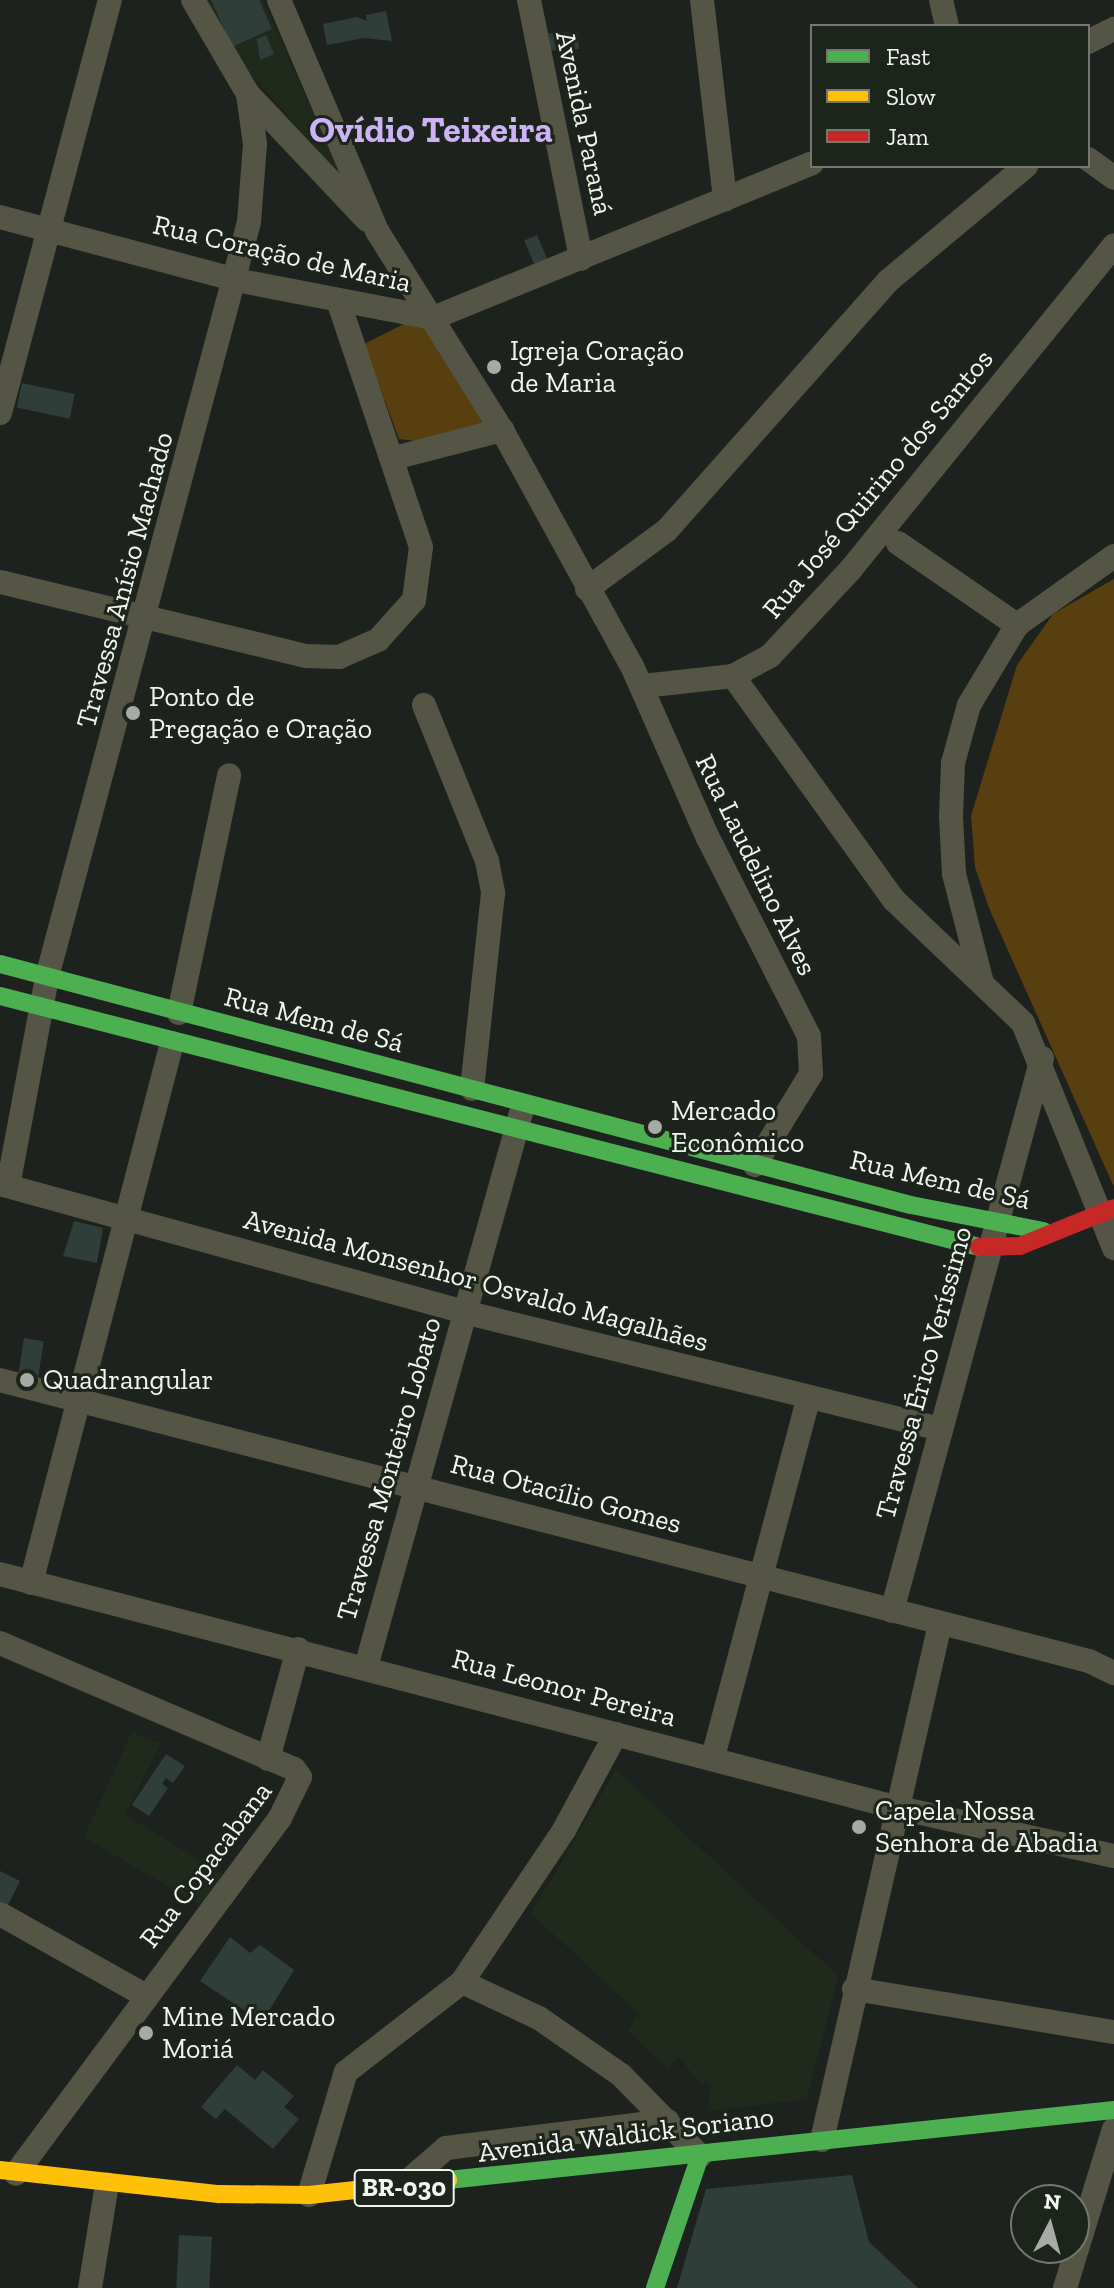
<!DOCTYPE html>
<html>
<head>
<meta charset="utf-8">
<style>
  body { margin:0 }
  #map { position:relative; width:1114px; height:2288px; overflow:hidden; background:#1e221e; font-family:"Zilla Slab",serif }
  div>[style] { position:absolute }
  .built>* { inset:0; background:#1f2a1d }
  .green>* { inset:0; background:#583f10 }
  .building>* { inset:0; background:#303e39; transform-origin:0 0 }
  .street>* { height:24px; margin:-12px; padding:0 12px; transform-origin:12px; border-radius:12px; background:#555546 }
  .fast>* { height:18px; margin:-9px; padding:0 9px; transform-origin:9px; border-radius:9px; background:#4caf50 }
  .slow>* { height:18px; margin:-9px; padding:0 9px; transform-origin:9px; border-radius:9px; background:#ffc107 }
  .jam>* { height:18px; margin:-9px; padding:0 9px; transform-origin:9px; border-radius:9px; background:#c62828 }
  .dots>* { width:22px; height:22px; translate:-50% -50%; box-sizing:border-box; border:4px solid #1d241c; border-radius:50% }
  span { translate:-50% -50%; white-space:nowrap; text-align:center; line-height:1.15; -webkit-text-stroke:6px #1d241c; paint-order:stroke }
  .shield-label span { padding:2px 6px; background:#1d241c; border:2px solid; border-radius:6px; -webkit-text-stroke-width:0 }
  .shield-label { font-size:26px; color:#f0f5ef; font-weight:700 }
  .street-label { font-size:28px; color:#f0f5ef }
  .poi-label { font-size:28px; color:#f0f5ef }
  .left { translate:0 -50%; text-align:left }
  .district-label { font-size:36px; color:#ceb2f7; font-weight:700 }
  .legend { position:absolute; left:810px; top:24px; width:280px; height:144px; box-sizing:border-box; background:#1d241c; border:2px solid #717870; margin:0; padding:10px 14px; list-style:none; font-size:24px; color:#f0f5ef }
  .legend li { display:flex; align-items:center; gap:16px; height:40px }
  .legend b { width:40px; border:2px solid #717870 }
  .north { position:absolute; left:1010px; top:2184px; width:80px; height:80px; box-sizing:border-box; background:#1d241c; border:2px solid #717870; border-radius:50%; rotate:6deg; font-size:22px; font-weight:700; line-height:32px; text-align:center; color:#f0f5ef }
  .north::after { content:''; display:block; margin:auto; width:28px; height:36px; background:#a6aba6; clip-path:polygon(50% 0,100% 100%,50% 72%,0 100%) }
</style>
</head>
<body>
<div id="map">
  <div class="built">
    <div style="clip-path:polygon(203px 0,263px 0,341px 176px,234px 55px)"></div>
    <div style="clip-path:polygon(132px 1732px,161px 1744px,125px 1815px,222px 1874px,203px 1907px,84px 1837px)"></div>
    <div style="clip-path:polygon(616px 1770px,838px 1976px,807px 2099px,707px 2111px,711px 2083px,701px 2083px,678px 2057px,668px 2069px,628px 2031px,638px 2013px,531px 1913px)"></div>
  </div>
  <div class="green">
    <div style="clip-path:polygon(412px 320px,422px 322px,489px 425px,425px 442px,399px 439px,364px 344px)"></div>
    <div style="clip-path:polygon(1114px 579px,1114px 1187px,989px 908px,975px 867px,971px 816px,1017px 665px,1053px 614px)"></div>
  </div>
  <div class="building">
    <div style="clip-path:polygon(211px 0,259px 0,272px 29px,232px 47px)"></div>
    <div style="clip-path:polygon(386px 11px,392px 41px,364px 38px,327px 45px,323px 24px,357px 17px,367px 21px,366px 15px)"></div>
    <div style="left:578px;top:32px;width:17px;height:30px;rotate:87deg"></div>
    <div style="clip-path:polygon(266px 35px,274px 54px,260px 60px,257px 39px)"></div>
    <div style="left:537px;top:235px;width:26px;height:14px;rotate:67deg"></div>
    <div style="left:22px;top:383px;width:54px;height:25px;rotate:12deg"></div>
    <div style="clip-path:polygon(74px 1221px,103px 1228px,97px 1263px,63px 1256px)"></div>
    <div style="left:24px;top:1338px;width:20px;height:41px;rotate:9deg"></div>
    <div style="clip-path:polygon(166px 1754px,185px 1766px,173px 1783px,166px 1778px,162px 1784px,168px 1788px,149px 1816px,132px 1805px)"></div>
    <div style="clip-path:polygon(0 1871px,20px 1881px,5px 1911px,0 1908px)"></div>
    <div style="clip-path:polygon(230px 1937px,250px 1953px,260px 1945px,294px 1970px,262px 2022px,200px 1981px)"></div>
    <div style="clip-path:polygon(237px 2065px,255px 2080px,263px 2070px,294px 2096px,284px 2107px,299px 2119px,273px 2149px,225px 2109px,216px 2119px,201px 2107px)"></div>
    <div style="clip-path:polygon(852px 2175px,869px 2242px,918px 2288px,677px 2288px,706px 2189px)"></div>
    <div style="left:179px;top:2235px;width:33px;height:53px;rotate:3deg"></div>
  </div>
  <div class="street">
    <div style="left:279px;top:0;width:251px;rotate:67deg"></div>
    <div style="left:377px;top:231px;width:235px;rotate:57.9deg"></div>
    <div style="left:502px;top:430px;width:269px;rotate:61.2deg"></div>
    <div style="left:632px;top:666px;width:188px;rotate:66.2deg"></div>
    <div style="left:708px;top:838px;width:222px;rotate:63deg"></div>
    <div style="left:809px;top:1036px;width:38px;rotate:87deg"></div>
    <div style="left:811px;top:1074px;width:107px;rotate:121.6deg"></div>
    <div style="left:529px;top:0;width:264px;rotate:78.6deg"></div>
    <div style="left:702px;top:0;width:201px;rotate:83.4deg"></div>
    <div style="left:941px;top:0;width:27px;rotate:77deg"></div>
    <div style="left:1088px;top:42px;width:29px;rotate:-27deg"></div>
    <div style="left:248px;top:94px;width:173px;rotate:46.6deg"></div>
    <div style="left:1088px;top:159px;width:32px;rotate:36deg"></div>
    <div style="left:0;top:217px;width:244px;rotate:14.9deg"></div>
    <div style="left:236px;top:280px;width:201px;rotate:10.9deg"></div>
    <div style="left:433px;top:318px;width:409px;rotate:-22.2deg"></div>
    <div style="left:0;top:413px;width:427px;rotate:-75.1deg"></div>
    <div style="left:394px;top:458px;width:112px;rotate:-14.5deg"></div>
    <div style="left:898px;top:543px;width:145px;rotate:34.6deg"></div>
    <div style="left:0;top:582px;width:316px;rotate:13.6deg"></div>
    <div style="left:307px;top:656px;width:32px;rotate:2deg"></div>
    <div style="left:339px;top:657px;width:43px;rotate:-23.6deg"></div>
    <div style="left:378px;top:640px;width:54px;rotate:-48deg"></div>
    <div style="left:414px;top:600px;width:53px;rotate:-82.5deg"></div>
    <div style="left:421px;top:547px;width:256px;rotate:-108.6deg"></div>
    <div style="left:587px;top:589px;width:99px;rotate:-36.4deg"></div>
    <div style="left:667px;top:530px;width:333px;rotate:-48.4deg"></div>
    <div style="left:888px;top:281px;width:180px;rotate:-39.8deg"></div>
    <div style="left:733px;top:676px;width:276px;rotate:54.3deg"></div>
    <div style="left:894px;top:900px;width:178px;rotate:43.6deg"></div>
    <div style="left:1023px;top:1023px;width:243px;rotate:68deg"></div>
    <div style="left:643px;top:686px;width:91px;rotate:-6.3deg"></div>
    <div style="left:733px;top:676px;width:42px;rotate:-28.4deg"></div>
    <div style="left:770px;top:656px;width:119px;rotate:-47deg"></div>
    <div style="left:851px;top:569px;width:417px;rotate:-50.9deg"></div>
    <div style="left:424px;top:705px;width:168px;rotate:68deg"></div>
    <div style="left:487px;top:861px;width:33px;rotate:79deg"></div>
    <div style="left:493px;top:893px;width:197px;rotate:96.1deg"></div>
    <div style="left:981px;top:979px;width:108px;rotate:-104.4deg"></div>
    <div style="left:954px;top:874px;width:57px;rotate:-93deg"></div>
    <div style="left:951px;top:817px;width:54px;rotate:-87.9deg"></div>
    <div style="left:953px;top:763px;width:60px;rotate:-74.6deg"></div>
    <div style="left:969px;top:705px;width:93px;rotate:-59deg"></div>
    <div style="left:1017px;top:625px;width:119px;rotate:-35.4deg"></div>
    <div style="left:179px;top:1013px;width:243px;rotate:-78.1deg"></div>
    <div style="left:0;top:1184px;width:481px;rotate:15.4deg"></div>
    <div style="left:464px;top:1312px;width:489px;rotate:13.8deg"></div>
    <div style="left:8px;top:1186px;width:213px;rotate:-79.4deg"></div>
    <div style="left:47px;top:977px;width:782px;rotate:-75.02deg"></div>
    <div style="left:249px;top:222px;width:78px;rotate:-85.6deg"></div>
    <div style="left:255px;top:144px;width:50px;rotate:-98deg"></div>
    <div style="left:248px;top:94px;width:109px;rotate:-120.3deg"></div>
    <div style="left:0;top:1380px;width:1125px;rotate:14.47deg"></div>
    <div style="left:1089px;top:1661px;width:28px;rotate:26deg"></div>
    <div style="left:0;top:1574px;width:929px;rotate:14.59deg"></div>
    <div style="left:899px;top:1808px;width:220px;rotate:12.6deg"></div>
    <div style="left:31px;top:1583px;width:558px;rotate:-75.37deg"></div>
    <div style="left:892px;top:1611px;width:573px;rotate:-74.82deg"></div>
    <div style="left:0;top:1643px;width:320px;rotate:23.2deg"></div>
    <div style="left:294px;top:1769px;width:10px;rotate:53deg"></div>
    <div style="left:300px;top:1777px;width:46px;rotate:116deg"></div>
    <div style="left:280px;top:1818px;width:443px;rotate:126.6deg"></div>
    <div style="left:366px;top:1667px;width:575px;rotate:-74.37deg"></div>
    <div style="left:713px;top:1757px;width:368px;rotate:-75.1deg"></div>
    <div style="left:268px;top:1759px;width:114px;rotate:-74.7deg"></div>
    <div style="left:0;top:1914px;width:167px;rotate:29.3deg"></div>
    <div style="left:462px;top:1982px;width:85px;rotate:25.1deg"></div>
    <div style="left:539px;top:2018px;width:100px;rotate:34.8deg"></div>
    <div style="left:621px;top:2075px;width:113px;rotate:45.7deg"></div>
    <div style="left:854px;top:1989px;width:264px;rotate:9.4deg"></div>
    <div style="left:822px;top:2140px;width:529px;rotate:-77.12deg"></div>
    <div style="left:402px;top:2186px;width:58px;rotate:-40.8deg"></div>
    <div style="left:446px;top:2148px;width:223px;rotate:-7deg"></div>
    <div style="left:309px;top:2195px;width:128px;rotate:-73.3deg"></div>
    <div style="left:346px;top:2072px;width:147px;rotate:-37.8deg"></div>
    <div style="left:462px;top:1982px;width:183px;rotate:-56.1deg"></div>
    <div style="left:564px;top:1830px;width:109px;rotate:-61.6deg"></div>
    <div style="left:90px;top:2288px;width:105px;rotate:-80.7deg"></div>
    <div style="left:1065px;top:2288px;width:166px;rotate:-72.9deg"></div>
  </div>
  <div class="fast">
    <div style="left:0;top:964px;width:942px;rotate:14.82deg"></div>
    <div style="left:911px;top:1205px;width:135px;rotate:11.1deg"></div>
    <div style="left:0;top:996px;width:1011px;rotate:14.38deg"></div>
    <div style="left:448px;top:2180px;width:670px;rotate:-6deg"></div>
    <div style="left:655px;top:2288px;width:139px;rotate:-71.2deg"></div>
  </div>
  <div class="slow">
    <div style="left:0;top:2170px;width:220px;rotate:6.3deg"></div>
    <div style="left:219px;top:2194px;width:90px;rotate:0.6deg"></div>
    <div style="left:309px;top:2195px;width:140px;rotate:-6.2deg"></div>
  </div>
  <div class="jam">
    <div style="left:979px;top:1247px;width:41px;rotate:-1.4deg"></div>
    <div style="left:1020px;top:1246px;width:101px;rotate:-22deg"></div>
  </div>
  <div class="dots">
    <div style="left:494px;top:367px;background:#a6aba6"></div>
    <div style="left:133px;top:713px;background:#a6aba6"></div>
    <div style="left:655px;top:1127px;background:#a6aba6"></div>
    <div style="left:27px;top:1380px;background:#a6aba6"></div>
    <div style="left:859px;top:1827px;background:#a6aba6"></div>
    <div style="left:146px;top:2033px;background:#a6aba6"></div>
  </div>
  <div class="shield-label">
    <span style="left:404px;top:2188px">BR-030</span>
  </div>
  <div class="street-label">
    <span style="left:584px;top:123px;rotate:78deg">Avenida Paraná</span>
    <span style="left:282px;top:254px;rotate:13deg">Rua Coração de Maria</span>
    <span style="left:878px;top:484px;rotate:-50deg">Rua José Quirino dos Santos</span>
    <span style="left:125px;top:580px;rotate:-75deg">Travessa Anísio Machado</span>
    <span style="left:756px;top:865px;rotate:64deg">Rua Laudelino Alves</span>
    <span style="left:314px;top:1020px;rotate:15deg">Rua Mem de Sá</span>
    <span style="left:940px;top:1180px;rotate:13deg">Rua Mem de Sá</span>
    <span style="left:476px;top:1281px;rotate:15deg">Avenida Monsenhor Osvaldo Magalhães</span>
    <span style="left:924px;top:1373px;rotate:-75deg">Travessa Érico Veríssimo</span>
    <span style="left:389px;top:1469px;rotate:-74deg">Travessa Monteiro Lobato</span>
    <span style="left:566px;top:1494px;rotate:15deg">Rua Otacílio Gomes</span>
    <span style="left:564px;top:1688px;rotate:15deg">Rua Leonor Pereira</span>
    <span style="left:206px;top:1865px;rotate:-53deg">Rua Copacabana</span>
    <span style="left:626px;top:2135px;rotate:-7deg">Avenida Waldick Soriano</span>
  </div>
  <div class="poi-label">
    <span class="left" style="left:510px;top:367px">Igreja Coração<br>de Maria</span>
    <span class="left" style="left:149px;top:713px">Ponto de<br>Pregação e Oração</span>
    <span class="left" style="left:671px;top:1127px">Mercado<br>Econômico</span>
    <span class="left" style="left:43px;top:1380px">Quadrangular</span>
    <span class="left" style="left:875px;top:1827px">Capela Nossa<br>Senhora de Abadia</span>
    <span class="left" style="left:162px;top:2033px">Mine Mercado<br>Moriá</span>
  </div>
  <div class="district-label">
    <span style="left:431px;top:130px">Ovídio Teixeira</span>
  </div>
  <ul class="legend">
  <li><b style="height:10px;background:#4caf50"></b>Fast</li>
  <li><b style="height:10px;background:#ffc107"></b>Slow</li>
  <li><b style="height:10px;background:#c62828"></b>Jam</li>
  </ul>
  <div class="north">N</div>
</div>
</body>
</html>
